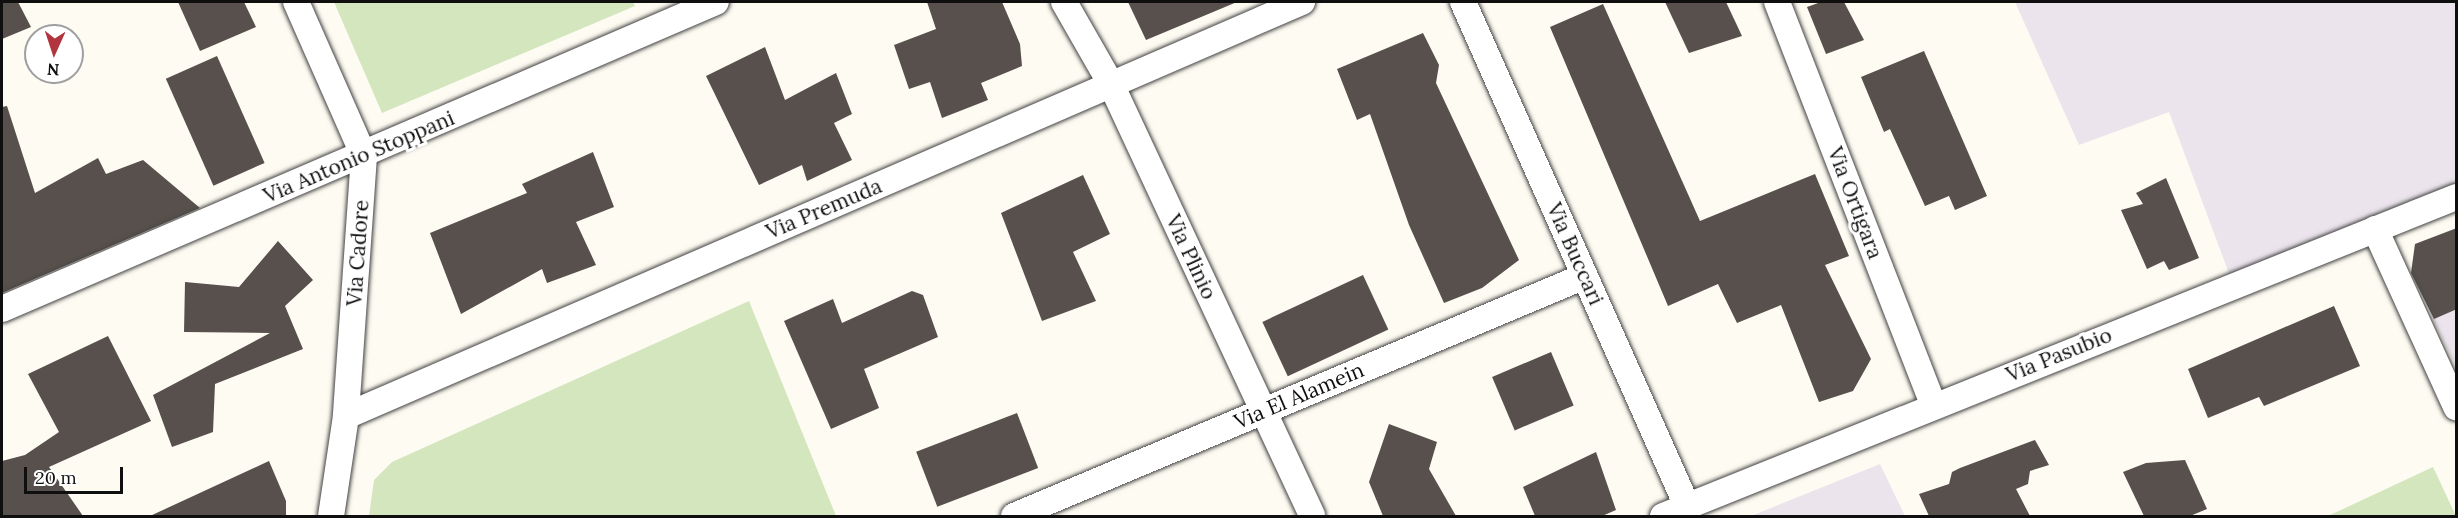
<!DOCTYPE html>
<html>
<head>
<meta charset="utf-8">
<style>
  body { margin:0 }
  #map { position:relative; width:2458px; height:518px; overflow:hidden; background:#fefbf2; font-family:Lora,serif }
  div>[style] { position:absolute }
  .industrial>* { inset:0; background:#ebe4ec }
  .green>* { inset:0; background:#d4e6be }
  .building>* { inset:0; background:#57504c; transform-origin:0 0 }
  .roads { filter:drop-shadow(0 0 2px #424242) drop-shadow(0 0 2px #424242) }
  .street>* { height:26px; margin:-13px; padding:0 13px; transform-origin:13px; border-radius:13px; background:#fff }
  span { translate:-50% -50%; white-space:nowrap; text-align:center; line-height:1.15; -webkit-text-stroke:6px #fff; paint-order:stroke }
  .street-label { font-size:21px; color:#0f0f0f }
  .frame { position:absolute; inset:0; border:3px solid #0f0f0f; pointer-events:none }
  .north { position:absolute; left:24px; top:24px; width:60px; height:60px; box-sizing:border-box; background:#fff; border:2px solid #9f9f9f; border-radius:50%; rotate:183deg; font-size:16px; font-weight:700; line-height:24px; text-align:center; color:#0f0f0f }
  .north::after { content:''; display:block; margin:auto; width:21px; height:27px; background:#b2343d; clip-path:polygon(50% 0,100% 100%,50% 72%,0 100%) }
  .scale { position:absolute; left:24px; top:467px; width:99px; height:27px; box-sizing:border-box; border:3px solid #0f0f0f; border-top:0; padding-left:8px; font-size:18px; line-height:21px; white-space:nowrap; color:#0f0f0f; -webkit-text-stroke:4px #fff; paint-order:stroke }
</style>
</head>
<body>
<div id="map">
  <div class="industrial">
    <div style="clip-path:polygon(2015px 2px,2456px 2px,2456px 185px,2231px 279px,2169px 112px,2079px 145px)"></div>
    <div style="clip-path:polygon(2456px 228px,2456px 366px,2411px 274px,2415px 244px)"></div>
    <div style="clip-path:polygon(1880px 464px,1905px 516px,1751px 516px)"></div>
  </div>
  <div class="green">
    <div style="clip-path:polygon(334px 2px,633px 2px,635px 6px,382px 113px)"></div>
    <div style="clip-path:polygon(749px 301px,836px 516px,369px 516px,374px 480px,392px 462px)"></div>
    <div style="clip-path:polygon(2433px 467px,2456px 516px,2328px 516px)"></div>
  </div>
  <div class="building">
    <div style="clip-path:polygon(2px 2px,18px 2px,31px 27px,2px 39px)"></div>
    <div style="clip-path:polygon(178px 2px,244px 2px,256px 27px,200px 51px)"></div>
    <div style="clip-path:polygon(927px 2px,1002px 2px,1020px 44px,1022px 66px,981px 83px,988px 100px,942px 118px,930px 82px,909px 89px,894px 45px,936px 29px)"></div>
    <div style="clip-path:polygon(1128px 2px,1237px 2px,1146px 40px)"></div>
    <div style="clip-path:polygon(1665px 2px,1726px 2px,1742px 36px,1689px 53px)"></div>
    <div style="clip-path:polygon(1821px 2px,1844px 2px,1864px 40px,1826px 54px,1807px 7px)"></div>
    <div style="clip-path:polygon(1603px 4px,1700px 221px,1815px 174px,1849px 256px,1825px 265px,1871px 359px,1853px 391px,1819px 402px,1781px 305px,1737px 323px,1718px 284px,1668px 306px,1550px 27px)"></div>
    <div style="clip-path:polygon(1423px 33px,1439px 65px,1436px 83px,1519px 260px,1482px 288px,1444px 303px,1409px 225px,1370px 114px,1357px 120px,1337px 69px)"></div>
    <div style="clip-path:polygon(765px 47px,785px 100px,836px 73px,852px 114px,834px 123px,852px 160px,807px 181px,802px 165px,759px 185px,706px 76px)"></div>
    <div style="clip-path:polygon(1924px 51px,1987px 196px,1955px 210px,1949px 196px,1925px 206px,1890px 129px,1884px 132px,1861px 77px)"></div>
    <div style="left:217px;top:56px;width:117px;height:56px;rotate:66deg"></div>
    <div style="clip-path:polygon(7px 106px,35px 193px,98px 158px,106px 174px,143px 160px,200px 208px,2px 293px,2px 107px)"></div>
    <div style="clip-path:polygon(593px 152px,614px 207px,576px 222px,596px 265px,547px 283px,542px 269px,461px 314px,430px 233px,527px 193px,522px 184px)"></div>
    <div style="clip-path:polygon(1083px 175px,1110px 234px,1073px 252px,1096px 301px,1042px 321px,1001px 213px)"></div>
    <div style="clip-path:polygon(2166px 178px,2199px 258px,2169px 270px,2164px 261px,2147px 269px,2121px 210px,2143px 204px,2136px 193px)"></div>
    <div style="clip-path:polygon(2457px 228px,2457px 309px,2434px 319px,2411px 273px,2415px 244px)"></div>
    <div style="clip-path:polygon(278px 241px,313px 280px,285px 306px,303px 349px,215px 384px,213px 432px,172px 447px,153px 395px,270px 333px,184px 332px,185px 282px,239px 287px)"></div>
    <div style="left:1363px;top:275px;width:60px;height:111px;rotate:65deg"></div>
    <div style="clip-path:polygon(912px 291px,923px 295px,938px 337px,864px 369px,879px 408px,831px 429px,784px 321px,833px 299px,842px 323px)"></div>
    <div style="clip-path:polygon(2334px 306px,2360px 366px,2264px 406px,2259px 397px,2208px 418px,2188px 369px)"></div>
    <div style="clip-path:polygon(108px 336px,151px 421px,49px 467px,83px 516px,2px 516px,2px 461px,25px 455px,59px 432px,28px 374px)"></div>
    <div style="left:1551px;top:352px;width:58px;height:64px;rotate:67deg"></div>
    <div style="left:1017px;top:413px;width:59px;height:108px;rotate:69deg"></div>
    <div style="clip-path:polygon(1389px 424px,1437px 442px,1429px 469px,1456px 516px,1383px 516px,1369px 482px)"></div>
    <div style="clip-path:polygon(2035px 440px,2049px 465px,2030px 471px,2028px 484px,2016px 489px,2030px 516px,1929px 516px,1919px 494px,1949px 484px,1952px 472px,1960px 468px)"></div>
    <div style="clip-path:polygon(1596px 452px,1616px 510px,1602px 516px,1535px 516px,1523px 487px)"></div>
    <div style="clip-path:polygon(2185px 460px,2207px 509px,2190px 516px,2144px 516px,2123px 472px,2146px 463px)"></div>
    <div style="clip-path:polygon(269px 461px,286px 501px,286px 516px,150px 516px)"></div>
  </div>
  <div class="roads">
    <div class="street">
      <div style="left:296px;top:2px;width:168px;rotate:66.2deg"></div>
      <div style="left:364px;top:156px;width:261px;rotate:94deg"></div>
      <div style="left:346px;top:416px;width:101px;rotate:98.5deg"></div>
      <div style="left:1064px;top:2px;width:95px;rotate:60.2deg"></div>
      <div style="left:1111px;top:84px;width:476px;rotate:65deg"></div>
      <div style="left:1463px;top:2px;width:552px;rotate:66.04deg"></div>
      <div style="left:1777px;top:2px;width:432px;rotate:68.8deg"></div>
      <div style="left:2375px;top:229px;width:196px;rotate:65.5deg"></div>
      <div style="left:2px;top:309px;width:777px;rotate:-23.27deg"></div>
      <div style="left:346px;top:416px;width:1042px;rotate:-23.42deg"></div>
      <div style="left:1014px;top:516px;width:619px;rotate:-22.8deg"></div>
      <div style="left:1663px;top:516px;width:855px;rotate:-21.91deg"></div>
    </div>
  </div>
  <div class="street-label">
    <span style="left:359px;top:157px;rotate:-23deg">Via Antonio Stoppani</span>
    <span style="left:1855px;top:203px;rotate:69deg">Via Ortigara</span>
    <span style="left:824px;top:209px;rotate:-23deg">Via Premuda</span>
    <span style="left:358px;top:253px;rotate:-86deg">Via Cadore</span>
    <span style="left:1575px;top:254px;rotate:66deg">Via Buccari</span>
    <span style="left:1191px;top:257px;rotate:65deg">Via Plinio</span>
    <span style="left:2059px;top:355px;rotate:-22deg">Via Pasubio</span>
    <span style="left:1299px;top:396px;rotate:-23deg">Via El Alamein</span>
  </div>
  <div class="frame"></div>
  <div class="north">N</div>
  <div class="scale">20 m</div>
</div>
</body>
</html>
